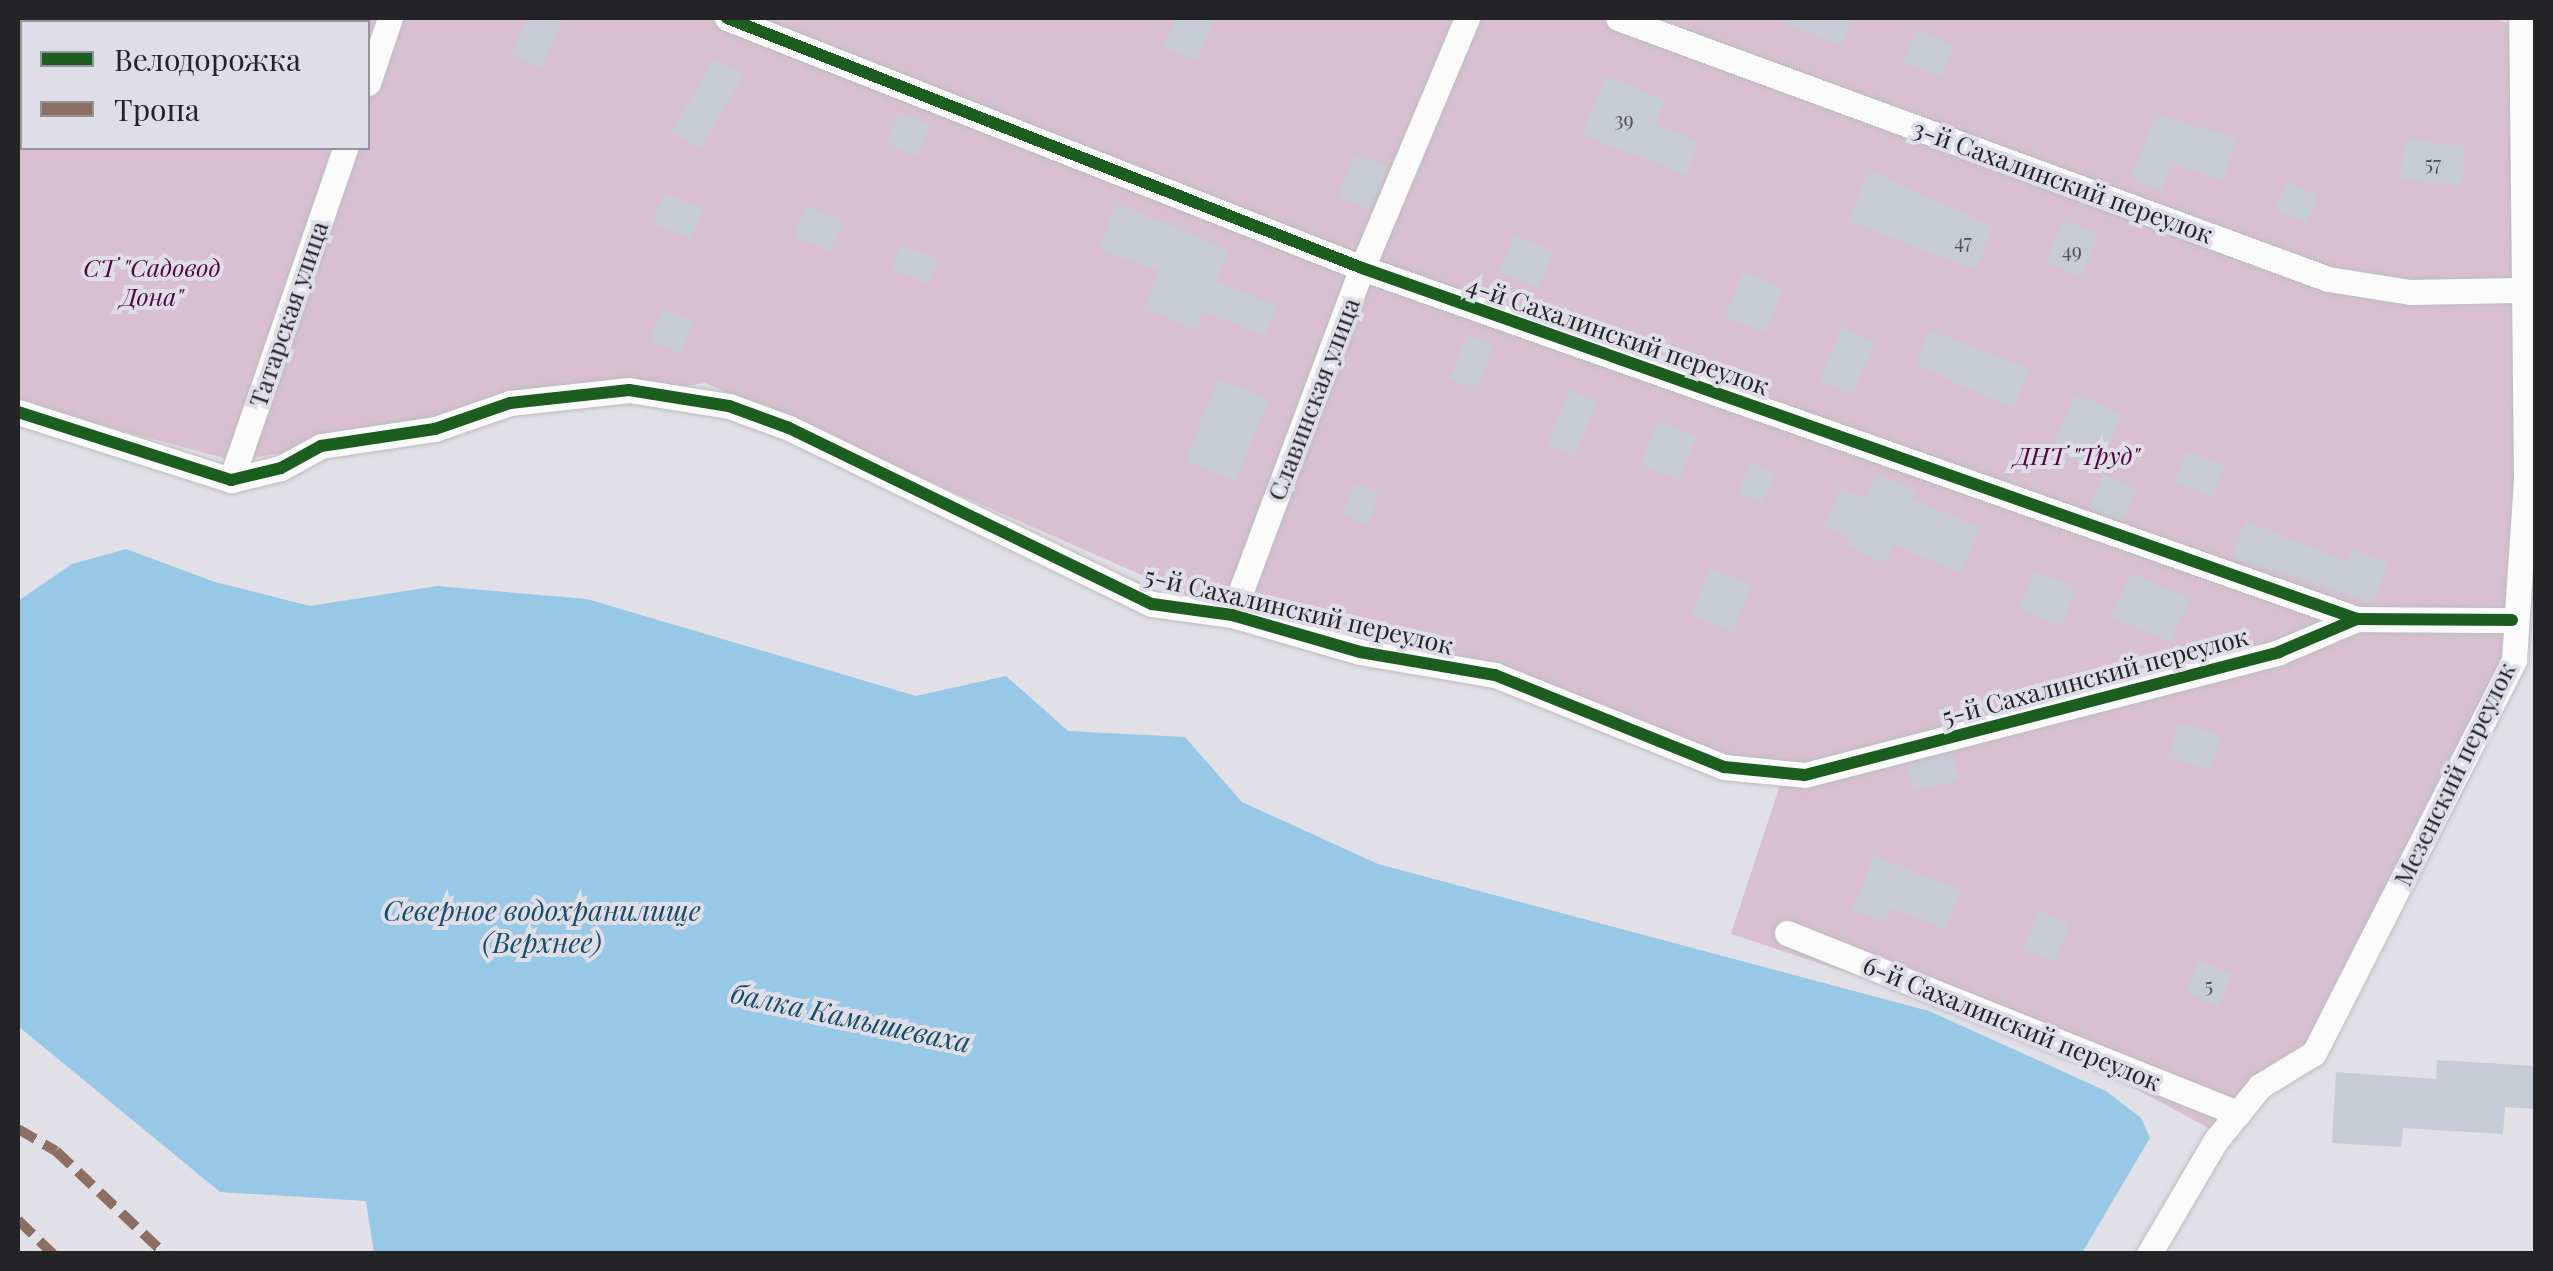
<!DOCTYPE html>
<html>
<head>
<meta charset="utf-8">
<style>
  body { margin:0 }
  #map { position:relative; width:2553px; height:1271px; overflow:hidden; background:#e1e0e6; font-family:"Playfair Display",serif }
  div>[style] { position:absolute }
  .green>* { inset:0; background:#d8c0d0 }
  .water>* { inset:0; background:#97c8e5 }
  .building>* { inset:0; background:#c6cbd6; transform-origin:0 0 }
  .roads { filter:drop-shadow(0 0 2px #bcbcc0) drop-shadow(0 0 2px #bcbcc0) }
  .street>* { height:25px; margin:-12.5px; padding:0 12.5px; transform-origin:12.5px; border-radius:12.5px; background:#fafafb }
  .quiet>* { height:10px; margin-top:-5px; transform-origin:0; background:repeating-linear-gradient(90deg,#8d6e63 0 20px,transparent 0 30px) }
  .cycleway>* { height:12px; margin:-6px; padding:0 6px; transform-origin:6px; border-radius:6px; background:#1b5e20 }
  span { translate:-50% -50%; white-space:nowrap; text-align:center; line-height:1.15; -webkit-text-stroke:8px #dfdee8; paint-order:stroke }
  .number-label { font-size:20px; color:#505156 }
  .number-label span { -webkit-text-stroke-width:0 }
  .street-label { font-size:25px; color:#242427 }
  .park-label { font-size:25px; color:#51043b; font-style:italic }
  .water-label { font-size:28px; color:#134c67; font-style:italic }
  .frame { position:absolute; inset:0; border:20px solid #242427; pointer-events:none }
  .legend { position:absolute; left:20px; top:20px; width:350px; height:130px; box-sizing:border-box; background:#dfdee8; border:2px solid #94949b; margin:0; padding:12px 18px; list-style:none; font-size:30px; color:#242427 }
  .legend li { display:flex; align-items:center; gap:20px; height:50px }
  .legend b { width:50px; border:2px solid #94949b }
</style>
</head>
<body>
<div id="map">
  <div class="green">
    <div style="clip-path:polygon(evenodd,18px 18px,2493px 18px,2513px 25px,2517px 438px,2498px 700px,2339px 1025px,2214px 1131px,2038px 1036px,1731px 934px,1782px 779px,1403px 645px,1203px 602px,705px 383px,235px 461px,18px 403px,18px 18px,22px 22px,368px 22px,368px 148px,22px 148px,22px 22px)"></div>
  </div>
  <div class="water">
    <div style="clip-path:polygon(126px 549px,215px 582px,310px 606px,437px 586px,587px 599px,916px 696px,1006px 676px,1068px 731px,1185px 737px,1242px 802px,1378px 864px,1929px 1011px,2106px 1091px,2141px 1118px,2150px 1138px,2082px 1253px,374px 1253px,366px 1201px,220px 1192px,18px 1026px,18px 601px,72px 564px)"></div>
  </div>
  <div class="building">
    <div style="clip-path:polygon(527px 18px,563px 18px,542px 68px,511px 56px)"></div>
    <div style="clip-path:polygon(1175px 18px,1215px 18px,1197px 61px,1163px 47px)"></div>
    <div style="clip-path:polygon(1774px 18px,1853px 18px,1841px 46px)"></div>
    <div style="left:1916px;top:30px;width:41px;height:35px;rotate:22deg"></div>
    <div style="left:714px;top:58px;width:34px;height:85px;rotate:30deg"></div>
    <div style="clip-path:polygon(1606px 76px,1665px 100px,1655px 124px,1699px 142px,1686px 175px,1582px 135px)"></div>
    <div style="left:899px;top:112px;width:34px;height:34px;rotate:23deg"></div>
    <div style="clip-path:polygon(2156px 115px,2237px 138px,2223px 181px,2172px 164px,2161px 191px,2130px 178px)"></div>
    <div style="left:2405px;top:139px;width:61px;height:40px;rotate:7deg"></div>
    <div style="left:1355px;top:154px;width:35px;height:46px;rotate:22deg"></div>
    <div style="clip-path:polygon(1869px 170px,1993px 227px,1975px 270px,1848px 221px)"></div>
    <div style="left:2287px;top:182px;width:34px;height:30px;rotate:23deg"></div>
    <div style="left:665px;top:193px;width:41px;height:33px;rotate:22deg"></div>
    <div style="clip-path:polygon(1116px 203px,1229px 250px,1216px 281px,1277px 306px,1265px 336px,1204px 312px,1196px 330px,1144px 308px,1159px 271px,1099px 249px)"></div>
    <div style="left:806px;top:205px;width:41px;height:34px;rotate:23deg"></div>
    <div style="left:2062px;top:220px;width:39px;height:46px;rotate:21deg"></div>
    <div style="left:1514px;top:235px;width:43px;height:40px;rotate:22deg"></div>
    <div style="left:901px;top:244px;width:41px;height:27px;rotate:23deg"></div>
    <div style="left:1742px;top:272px;width:44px;height:48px;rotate:21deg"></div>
    <div style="left:663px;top:308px;width:34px;height:35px;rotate:24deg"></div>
    <div style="left:1842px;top:328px;width:36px;height:57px;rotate:23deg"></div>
    <div style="clip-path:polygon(1929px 330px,2030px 369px,2013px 409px,1916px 364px)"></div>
    <div style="left:1467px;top:335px;width:29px;height:47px;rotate:22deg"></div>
    <div style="left:1218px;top:379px;width:55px;height:88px;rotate:22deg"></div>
    <div style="left:1570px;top:390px;width:30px;height:59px;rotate:23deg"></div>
    <div style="left:2075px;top:394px;width:51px;height:61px;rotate:23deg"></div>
    <div style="left:1658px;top:421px;width:42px;height:47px;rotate:22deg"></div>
    <div style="left:2187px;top:451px;width:41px;height:33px;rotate:22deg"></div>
    <div style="left:1749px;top:463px;width:28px;height:33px;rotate:21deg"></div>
    <div style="clip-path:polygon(1876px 474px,1916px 490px,1912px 499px,1980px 527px,1961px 573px,1893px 545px,1886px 563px,1847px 547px,1851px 538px,1824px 527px,1840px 488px,1866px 499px)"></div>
    <div style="left:2103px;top:474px;width:36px;height:36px;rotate:23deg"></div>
    <div style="left:1355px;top:483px;width:27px;height:34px;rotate:22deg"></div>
    <div style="clip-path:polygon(2246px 521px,2347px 562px,2353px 549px,2389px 563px,2373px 603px,2231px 557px)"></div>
    <div style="left:1710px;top:568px;width:45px;height:51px;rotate:22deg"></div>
    <div style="left:2034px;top:571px;width:46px;height:41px;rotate:22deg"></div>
    <div style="left:2130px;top:573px;width:65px;height:48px;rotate:23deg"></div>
    <div style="left:2179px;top:723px;width:44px;height:36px;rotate:17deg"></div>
    <div style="left:1953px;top:753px;width:28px;height:47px;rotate:77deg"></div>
    <div style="clip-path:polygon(1874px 855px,1961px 891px,1945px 929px,1891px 908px,1885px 923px,1852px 910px)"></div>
    <div style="left:2039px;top:911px;width:34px;height:41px;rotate:23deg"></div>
    <div style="left:2199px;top:960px;width:36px;height:35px;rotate:23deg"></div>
    <div style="clip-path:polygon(2437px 1060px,2536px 1066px,2536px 1109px,2505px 1107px,2503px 1134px,2403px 1128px,2401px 1147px,2332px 1143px,2336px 1072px,2436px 1079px)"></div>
  </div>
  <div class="roads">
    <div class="street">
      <div style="left:727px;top:18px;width:682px;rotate:21.49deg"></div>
      <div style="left:1362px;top:268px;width:1055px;rotate:19.43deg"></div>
      <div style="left:2357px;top:619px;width:155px;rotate:0.4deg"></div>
      <div style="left:1618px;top:18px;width:756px;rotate:20.18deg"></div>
      <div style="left:2328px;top:279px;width:83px;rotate:9deg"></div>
      <div style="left:2410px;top:292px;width:109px;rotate:-1.1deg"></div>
      <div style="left:368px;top:83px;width:69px;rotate:-71.3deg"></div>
      <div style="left:18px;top:412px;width:224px;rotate:17.7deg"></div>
      <div style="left:231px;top:480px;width:51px;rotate:-13.5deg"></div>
      <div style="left:281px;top:468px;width:46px;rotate:-28.8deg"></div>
      <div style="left:321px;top:446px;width:115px;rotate:-8.5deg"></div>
      <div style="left:435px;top:429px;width:79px;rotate:-19.1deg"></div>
      <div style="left:510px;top:403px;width:120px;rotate:-6.2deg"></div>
      <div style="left:629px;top:390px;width:101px;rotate:9.1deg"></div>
      <div style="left:729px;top:406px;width:64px;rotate:20.1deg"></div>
      <div style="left:789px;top:428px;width:403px;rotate:25.9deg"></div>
      <div style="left:1152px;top:604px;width:81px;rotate:7.8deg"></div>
      <div style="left:1232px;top:615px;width:133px;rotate:16.1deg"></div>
      <div style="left:1360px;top:652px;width:137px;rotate:9.7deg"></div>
      <div style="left:1495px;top:675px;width:247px;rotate:21.9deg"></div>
      <div style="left:1724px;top:767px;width:81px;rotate:5.6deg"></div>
      <div style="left:1805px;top:775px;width:490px;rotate:-14.5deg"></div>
      <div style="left:2279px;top:652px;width:85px;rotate:-22.9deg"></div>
      <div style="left:231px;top:480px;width:351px;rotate:-71deg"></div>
      <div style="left:1232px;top:615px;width:371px;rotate:-69.5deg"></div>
      <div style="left:1362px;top:268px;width:271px;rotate:-67.2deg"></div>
      <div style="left:1787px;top:933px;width:486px;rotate:21.8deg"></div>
      <div style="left:2149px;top:1254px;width:132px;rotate:-59.6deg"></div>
      <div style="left:2216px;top:1140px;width:70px;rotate:-50.8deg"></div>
      <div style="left:2260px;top:1086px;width:63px;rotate:-31.4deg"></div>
      <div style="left:2314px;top:1053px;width:441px;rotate:-63deg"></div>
      <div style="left:2514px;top:660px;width:183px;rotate:-86.2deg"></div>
      <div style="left:2526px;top:477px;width:459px;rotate:-90.6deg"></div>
    </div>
  </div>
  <div class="quiet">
    <div style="left:18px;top:1129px;width:44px;rotate:30.1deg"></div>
    <div style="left:56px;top:1151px;width:150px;rotate:43.4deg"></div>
    <div style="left:18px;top:1220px;width:49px;rotate:44.2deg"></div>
  </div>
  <div class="cycleway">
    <div style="left:727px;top:18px;width:682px;rotate:21.49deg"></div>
    <div style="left:1362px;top:268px;width:1055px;rotate:19.43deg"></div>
    <div style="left:2357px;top:619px;width:155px;rotate:0.4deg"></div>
    <div style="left:18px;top:412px;width:224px;rotate:17.7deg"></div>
    <div style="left:231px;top:480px;width:51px;rotate:-13.5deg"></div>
    <div style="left:281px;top:468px;width:46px;rotate:-28.8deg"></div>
    <div style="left:321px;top:446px;width:115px;rotate:-8.5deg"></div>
    <div style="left:435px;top:429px;width:79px;rotate:-19.1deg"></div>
    <div style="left:510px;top:403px;width:120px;rotate:-6.2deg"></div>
    <div style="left:629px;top:390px;width:101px;rotate:9.1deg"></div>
    <div style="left:729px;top:406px;width:64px;rotate:20.1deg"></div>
    <div style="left:789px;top:428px;width:403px;rotate:25.9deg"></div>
    <div style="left:1152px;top:604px;width:81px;rotate:7.8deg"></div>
    <div style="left:1232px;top:615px;width:133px;rotate:16.1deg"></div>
    <div style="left:1360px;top:652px;width:137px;rotate:9.7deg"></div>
    <div style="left:1495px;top:675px;width:247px;rotate:21.9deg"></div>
    <div style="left:1724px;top:767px;width:81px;rotate:5.6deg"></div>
    <div style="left:1805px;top:775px;width:490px;rotate:-14.5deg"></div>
    <div style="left:2279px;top:652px;width:85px;rotate:-22.9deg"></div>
  </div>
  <div class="number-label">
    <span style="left:1624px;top:118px">39</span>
    <span style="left:2433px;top:162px">57</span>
    <span style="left:1963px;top:240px">47</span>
    <span style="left:2072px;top:249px">49</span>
    <span style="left:2209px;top:984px">5</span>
  </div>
  <div class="street-label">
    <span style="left:2063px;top:181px;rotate:20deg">3-й Сахалинский переулок</span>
    <span style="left:288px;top:314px;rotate:-71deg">Татарская улица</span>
    <span style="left:1618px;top:335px;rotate:19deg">4-й Сахалинский переулок</span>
    <span style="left:1313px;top:399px;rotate:-69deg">Славинская улица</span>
    <span style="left:1299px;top:610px;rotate:13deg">5-й Сахалинский переулок</span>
    <span style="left:2095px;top:676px;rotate:-15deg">5-й Сахалинский переулок</span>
    <span style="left:2454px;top:774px;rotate:-64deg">Мезенский переулок</span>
    <span style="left:2012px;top:1023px;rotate:22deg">6-й Сахалинский переулок</span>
  </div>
  <div class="park-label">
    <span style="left:152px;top:282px">СТ "Садовод<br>Дона"</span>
    <span style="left:2077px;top:455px">ДНТ "Труд"</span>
  </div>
  <div class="water-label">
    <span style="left:542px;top:926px">Северное водохранилище<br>(Верхнее)</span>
    <span style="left:851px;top:1017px;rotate:12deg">балка Камышеваха</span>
  </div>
  <div class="frame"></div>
  <ul class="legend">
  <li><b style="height:12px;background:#1b5e20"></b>Велодорожка</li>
  <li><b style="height:12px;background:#8d6e63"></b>Тропа</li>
  </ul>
</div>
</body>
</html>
